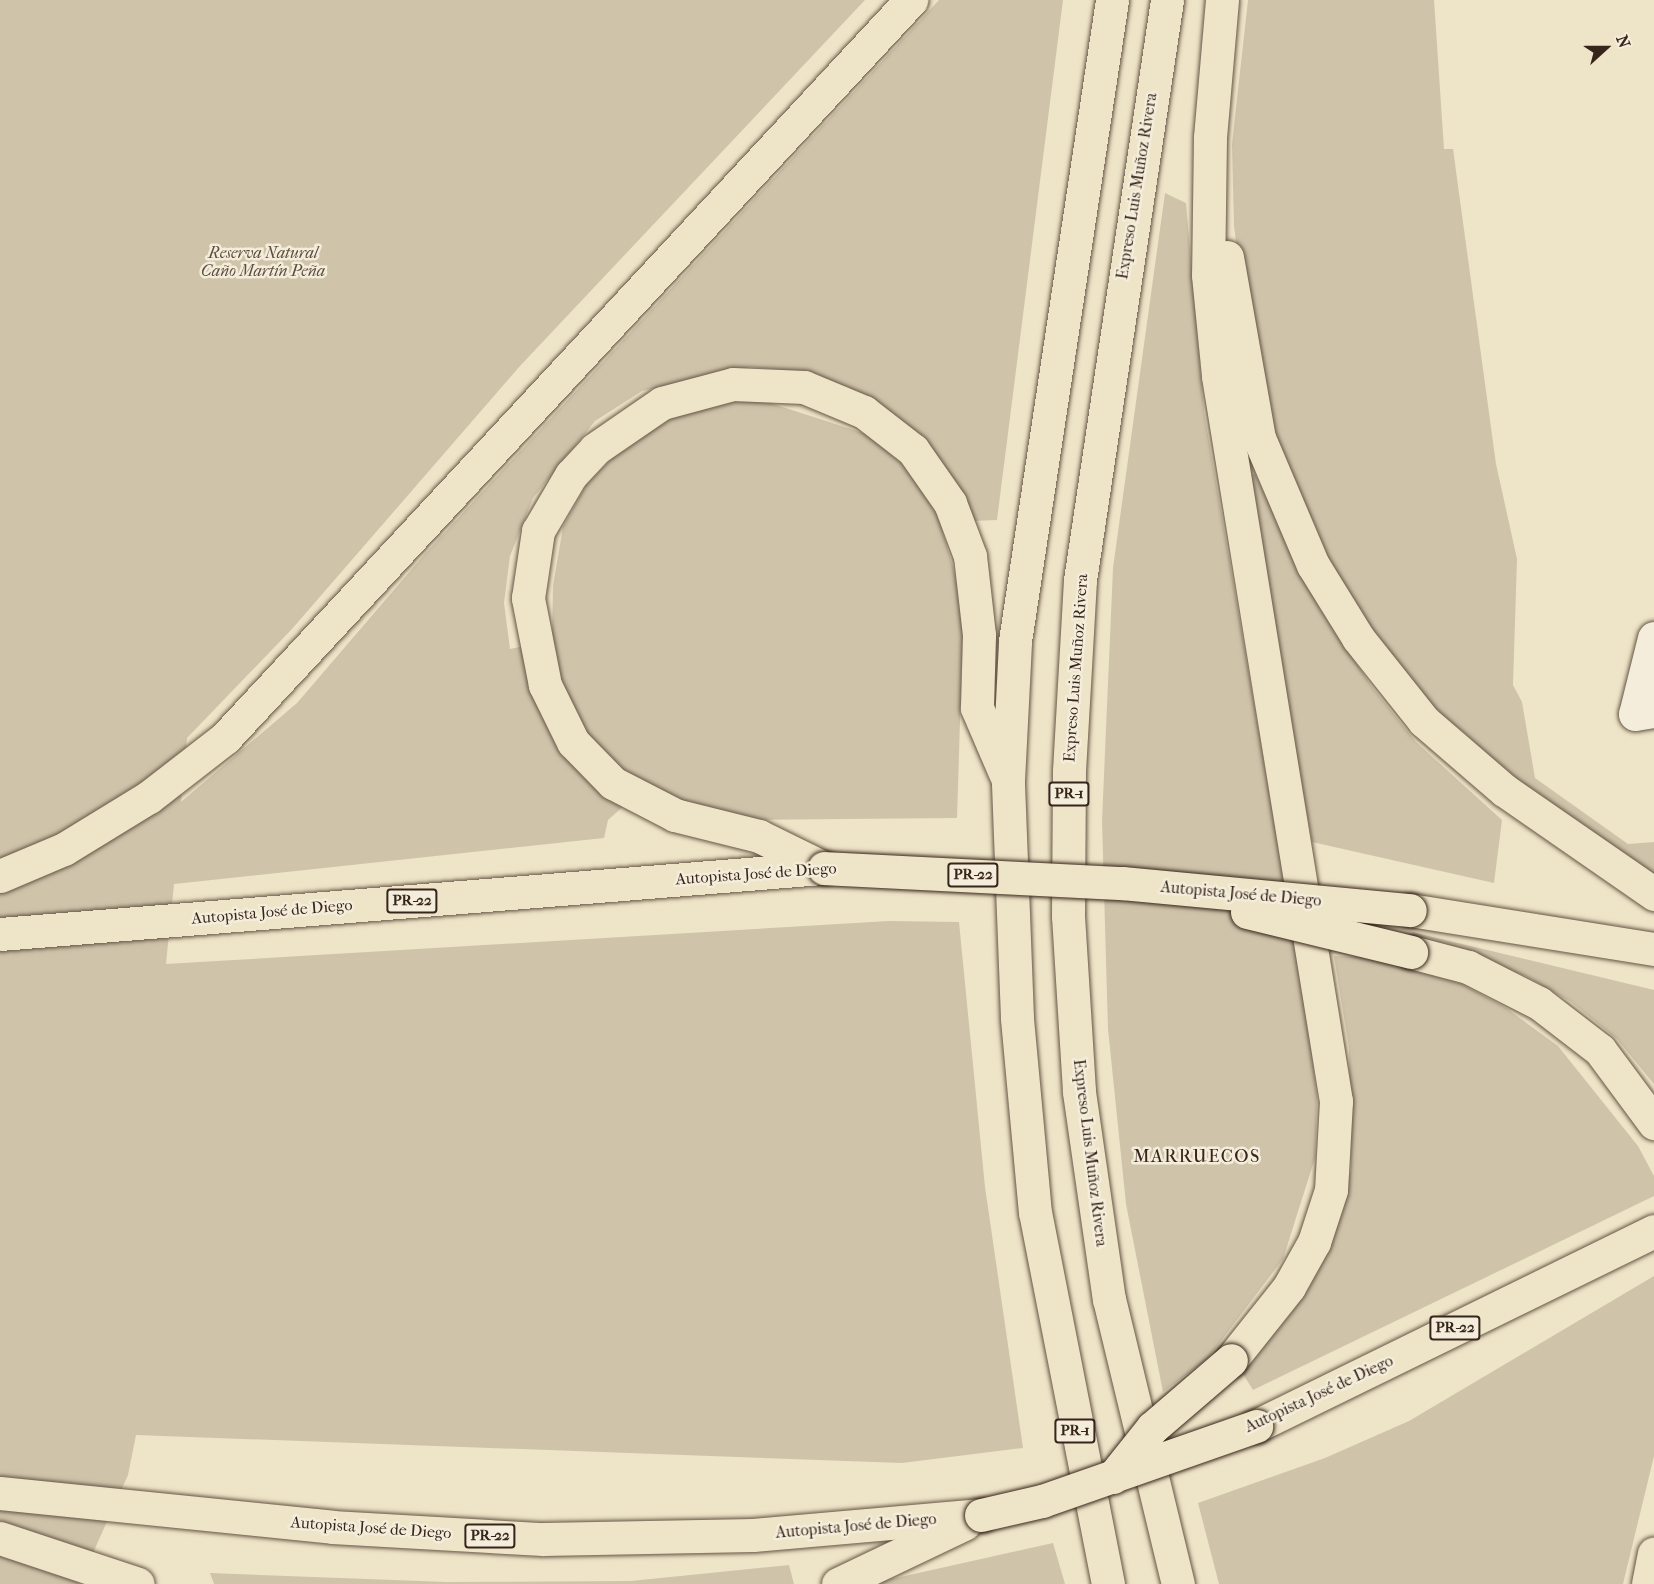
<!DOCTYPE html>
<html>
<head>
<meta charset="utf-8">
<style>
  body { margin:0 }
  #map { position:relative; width:1654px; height:1584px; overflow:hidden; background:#eee4c7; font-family:"IM FELL French Canon",serif }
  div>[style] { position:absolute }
  .green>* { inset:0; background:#cfc4aa }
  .roads { filter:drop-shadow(0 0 2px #645545) drop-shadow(0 0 2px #645545) }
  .minor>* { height:33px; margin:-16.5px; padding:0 16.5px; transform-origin:16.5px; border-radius:16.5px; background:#f4eddb }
  .highway>* { height:33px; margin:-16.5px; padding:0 16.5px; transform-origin:16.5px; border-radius:16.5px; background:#eee4c7 }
  .bridges { filter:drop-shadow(0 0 2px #36251a) drop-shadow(0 0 2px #36251a) }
  .highway-bridge>* { height:33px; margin:-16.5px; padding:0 16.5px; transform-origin:16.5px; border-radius:16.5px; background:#eee4c7 }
  span { translate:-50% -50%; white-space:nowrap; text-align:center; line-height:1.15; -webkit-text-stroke:5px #f4eddb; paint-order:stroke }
  .shield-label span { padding:2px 4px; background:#f4eddb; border:2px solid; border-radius:4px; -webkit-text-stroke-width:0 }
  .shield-label { font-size:15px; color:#36251a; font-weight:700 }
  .street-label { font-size:16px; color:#36251a }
  .park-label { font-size:16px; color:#5c4d3e; font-style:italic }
  .neighbourhood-label { font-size:18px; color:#36251a; letter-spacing:1.5px }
  .north { position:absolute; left:1576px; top:18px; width:60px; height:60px; -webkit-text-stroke:4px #f4eddb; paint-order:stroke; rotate:69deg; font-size:16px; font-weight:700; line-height:24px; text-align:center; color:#36251a }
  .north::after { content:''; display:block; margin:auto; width:21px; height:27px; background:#36251a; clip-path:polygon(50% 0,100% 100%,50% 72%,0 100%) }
</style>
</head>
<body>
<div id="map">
  <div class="green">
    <div style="clip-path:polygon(0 0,865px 0,520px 366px,292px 629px,187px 738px,181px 802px,297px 703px,423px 556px,939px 0,1063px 0,997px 520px,973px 521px,892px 413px,848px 387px,794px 371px,750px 367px,642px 391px,595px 421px,533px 498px,510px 556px,504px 603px,510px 649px,552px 640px,553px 586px,563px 527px,586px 485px,624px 446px,670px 419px,714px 403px,761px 400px,866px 434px,906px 467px,938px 516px,955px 574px,963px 624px,957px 818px,745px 820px,693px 809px,647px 785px,608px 820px,604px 838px,174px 884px,166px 964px,889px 921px,959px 922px,985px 1187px,1023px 1448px,902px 1463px,136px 1435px,128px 1475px,79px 1584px,0 1584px)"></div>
    <div style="clip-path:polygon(1248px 0,1434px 0,1444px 149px,1453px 149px,1496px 464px,1517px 559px,1513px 685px,1522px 702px,1535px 778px,1628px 844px,1654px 842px,1654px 881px,1590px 844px,1434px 713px,1369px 633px,1324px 558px,1260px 393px,1248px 338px,1234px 226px,1232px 144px)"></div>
    <div style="clip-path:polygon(1165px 193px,1186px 203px,1204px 412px,1307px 1014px,1317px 1098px,1315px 1158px,1283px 1259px,1208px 1358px,1163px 1392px,1126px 1204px,1108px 1029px,1102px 821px,1113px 568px)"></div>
    <div style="clip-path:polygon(1255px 474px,1319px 607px,1372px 687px,1416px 742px,1502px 820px,1494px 883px,1312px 842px,1246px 478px)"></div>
    <div style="clip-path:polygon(1412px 932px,1654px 990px,1654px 1084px,1617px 1039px,1571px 1002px,1526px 976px,1413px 938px)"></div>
    <div style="clip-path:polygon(1334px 956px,1388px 958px,1440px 972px,1506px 1008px,1558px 1046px,1638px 1146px,1654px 1176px,1654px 1196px,1253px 1390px,1243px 1374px,1322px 1259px,1351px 1170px,1349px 1048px)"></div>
    <div style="clip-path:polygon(1654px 1276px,1654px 1456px,1623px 1584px,1219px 1584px,1198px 1503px,1325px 1458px,1409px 1421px)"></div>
    <div style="clip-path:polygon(1053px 1543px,1065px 1584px,871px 1584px,878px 1582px)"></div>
    <div style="clip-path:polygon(789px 1565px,794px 1584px,214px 1584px,210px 1573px,446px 1582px,631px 1581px)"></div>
  </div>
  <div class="roads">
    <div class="minor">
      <div style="left:1654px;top:638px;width:78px;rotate:104deg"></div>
      <div style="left:1635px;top:714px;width:19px;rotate:-9deg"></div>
    </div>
    <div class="highway">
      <div style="left:1167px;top:0;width:586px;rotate:98.53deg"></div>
      <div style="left:1080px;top:580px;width:191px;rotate:93.3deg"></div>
      <div style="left:1069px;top:771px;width:145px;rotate:90.4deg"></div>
      <div style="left:1068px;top:916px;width:176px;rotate:86.4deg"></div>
      <div style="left:1079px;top:1092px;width:209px;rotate:81.8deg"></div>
      <div style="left:1109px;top:1299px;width:293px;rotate:76.4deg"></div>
      <div style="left:1222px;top:0;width:138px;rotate:95deg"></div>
      <div style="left:1210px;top:137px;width:138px;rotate:90.8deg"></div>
      <div style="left:1208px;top:275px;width:101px;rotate:84.3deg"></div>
      <div style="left:1218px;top:376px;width:735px;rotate:80.76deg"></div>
      <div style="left:1336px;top:1101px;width:89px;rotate:93.2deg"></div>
      <div style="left:1331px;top:1190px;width:55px;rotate:108.1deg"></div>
      <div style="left:1314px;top:1242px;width:51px;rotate:119.1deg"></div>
      <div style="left:1289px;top:1287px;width:93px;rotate:128.5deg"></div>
      <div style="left:1227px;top:257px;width:184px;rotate:80deg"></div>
      <div style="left:1259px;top:438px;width:138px;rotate:67deg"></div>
      <div style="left:1313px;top:565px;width:86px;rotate:58.3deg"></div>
      <div style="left:1358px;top:638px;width:106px;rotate:51.5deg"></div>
      <div style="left:1424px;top:721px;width:106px;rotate:40.8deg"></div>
      <div style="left:1504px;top:790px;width:183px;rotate:34.7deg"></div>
      <div style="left:824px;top:868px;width:72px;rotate:-153.8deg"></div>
      <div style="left:759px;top:836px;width:87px;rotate:-166deg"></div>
      <div style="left:675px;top:815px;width:70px;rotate:-152.7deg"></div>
      <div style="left:613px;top:783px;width:57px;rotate:-134.3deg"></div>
      <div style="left:573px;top:742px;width:64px;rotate:-116.2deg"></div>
      <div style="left:545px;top:685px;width:89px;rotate:-101.1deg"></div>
      <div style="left:528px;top:598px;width:68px;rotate:-81.5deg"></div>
      <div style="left:538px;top:531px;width:65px;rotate:-59.5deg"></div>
      <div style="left:571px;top:475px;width:35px;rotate:-47deg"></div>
      <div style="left:595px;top:449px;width:81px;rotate:-34.5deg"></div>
      <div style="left:662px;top:403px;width:73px;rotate:-15deg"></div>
      <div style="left:733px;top:384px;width:71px;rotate:2.4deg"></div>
      <div style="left:804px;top:387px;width:65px;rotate:22.6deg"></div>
      <div style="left:864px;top:412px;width:62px;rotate:37.8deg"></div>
      <div style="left:913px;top:450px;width:65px;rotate:55.1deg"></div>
      <div style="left:950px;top:503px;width:57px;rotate:69.3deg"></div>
      <div style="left:970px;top:556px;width:80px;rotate:83.5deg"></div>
      <div style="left:979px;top:635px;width:73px;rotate:91.6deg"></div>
      <div style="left:977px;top:708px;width:71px;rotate:66.7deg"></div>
      <div style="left:0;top:876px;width:69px;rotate:-22.9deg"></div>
      <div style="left:64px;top:849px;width:100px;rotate:-31.5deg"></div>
      <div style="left:149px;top:797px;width:96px;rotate:-37.8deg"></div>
      <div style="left:225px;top:738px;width:1008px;rotate:-47.09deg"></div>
      <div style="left:1410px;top:910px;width:247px;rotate:9.1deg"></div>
      <div style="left:0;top:934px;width:825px;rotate:-4.59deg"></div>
      <div style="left:1411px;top:952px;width:59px;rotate:14.7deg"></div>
      <div style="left:1468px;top:967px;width:80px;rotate:26.9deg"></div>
      <div style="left:1539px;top:1003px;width:77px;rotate:37.6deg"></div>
      <div style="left:1600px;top:1050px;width:91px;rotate:53.5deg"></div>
      <div style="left:1256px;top:1426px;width:443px;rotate:-26.1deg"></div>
      <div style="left:0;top:1493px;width:334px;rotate:5.8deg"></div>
      <div style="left:332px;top:1527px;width:211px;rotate:3.3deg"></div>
      <div style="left:543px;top:1539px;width:210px;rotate:-1.1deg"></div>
      <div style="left:753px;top:1535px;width:229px;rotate:-5deg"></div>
      <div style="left:0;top:1538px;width:145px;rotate:18.4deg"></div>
      <div style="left:838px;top:1584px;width:140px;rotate:-25.5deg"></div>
      <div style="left:1108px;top:1584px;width:378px;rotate:-101.1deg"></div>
      <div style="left:1035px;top:1213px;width:196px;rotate:-95.3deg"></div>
      <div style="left:1017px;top:1018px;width:237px;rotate:-92.2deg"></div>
      <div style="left:1008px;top:781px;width:140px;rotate:-87.1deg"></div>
      <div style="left:1015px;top:641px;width:648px;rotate:-81.39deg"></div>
      <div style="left:1648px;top:1584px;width:31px;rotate:-79deg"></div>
    </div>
  </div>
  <div class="bridges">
    <div class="highway-bridge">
      <div style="left:824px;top:868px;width:298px;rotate:2.9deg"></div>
      <div style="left:1122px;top:883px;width:289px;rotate:5.4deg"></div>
      <div style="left:1247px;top:912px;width:169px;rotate:13.7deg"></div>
      <div style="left:1113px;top:1477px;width:63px;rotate:-51.5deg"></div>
      <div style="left:1152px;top:1428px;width:104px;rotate:-40.7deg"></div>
      <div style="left:981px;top:1515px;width:63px;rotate:-12.9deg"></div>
      <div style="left:1042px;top:1501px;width:227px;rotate:-19.3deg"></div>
    </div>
  </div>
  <div class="shield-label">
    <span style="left:1069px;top:794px">PR-1</span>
    <span style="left:973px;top:875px">PR-22</span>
    <span style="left:412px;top:901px">PR-22</span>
    <span style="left:1455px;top:1328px">PR-22</span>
    <span style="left:1075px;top:1431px">PR-1</span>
    <span style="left:490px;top:1536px">PR-22</span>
  </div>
  <div class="street-label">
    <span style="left:1137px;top:186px;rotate:-81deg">Expreso Luis Muñoz Rivera</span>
    <span style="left:1076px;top:668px;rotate:-86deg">Expreso Luis Muñoz Rivera</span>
    <span style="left:756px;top:874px;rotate:-4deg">Autopista José de Diego</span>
    <span style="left:1241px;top:894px;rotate:5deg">Autopista José de Diego</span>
    <span style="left:272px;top:912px;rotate:-5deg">Autopista José de Diego</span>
    <span style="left:1090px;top:1153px;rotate:83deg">Expreso Luis Muñoz Rivera</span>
    <span style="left:1319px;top:1394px;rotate:-25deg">Autopista José de Diego</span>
    <span style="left:856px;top:1526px;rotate:-5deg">Autopista José de Diego</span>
    <span style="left:371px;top:1528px;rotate:4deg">Autopista José de Diego</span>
  </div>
  <div class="park-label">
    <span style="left:263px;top:262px">Reserva Natural<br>Caño Martín Peña</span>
  </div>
  <div class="neighbourhood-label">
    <span style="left:1197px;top:1157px">MARRUECOS</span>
  </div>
  <div class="north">N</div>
</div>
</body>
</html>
